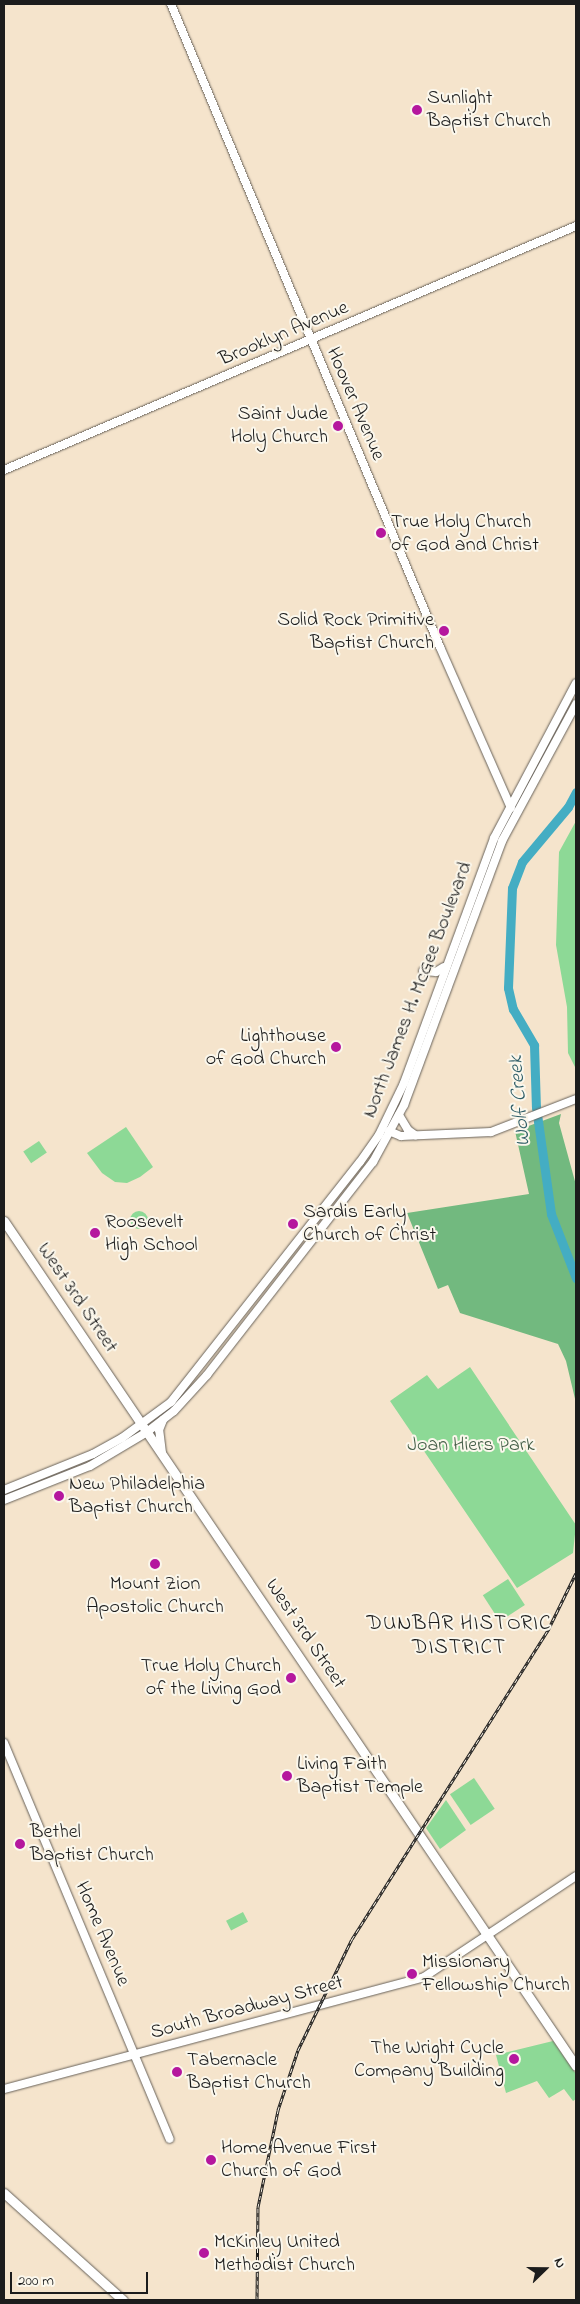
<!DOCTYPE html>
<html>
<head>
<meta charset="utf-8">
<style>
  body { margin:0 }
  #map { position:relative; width:580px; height:2304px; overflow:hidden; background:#f5e4cc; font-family:"Indie Flower",sans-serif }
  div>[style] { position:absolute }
  .green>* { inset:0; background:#8dd996; transform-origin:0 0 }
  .round { border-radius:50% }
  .forest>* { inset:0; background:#72b97f }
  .river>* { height:9px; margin:-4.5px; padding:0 4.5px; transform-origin:4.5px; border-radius:4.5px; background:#44adc3 }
  .roads { filter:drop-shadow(0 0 1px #68625a) drop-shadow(0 0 1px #68625a) }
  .secondary>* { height:8px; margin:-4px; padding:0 4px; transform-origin:4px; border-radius:4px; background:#fff }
  .primary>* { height:9px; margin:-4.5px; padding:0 4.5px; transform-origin:4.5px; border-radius:4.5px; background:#fff }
  .rail>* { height:3px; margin-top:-1.5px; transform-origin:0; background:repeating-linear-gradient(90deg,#fbf7ec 0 4px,#1c1c1c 0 8px); box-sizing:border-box; border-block:1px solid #1c1c1c }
  .dots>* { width:14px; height:14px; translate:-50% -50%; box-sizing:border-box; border:2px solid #fbf7ec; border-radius:50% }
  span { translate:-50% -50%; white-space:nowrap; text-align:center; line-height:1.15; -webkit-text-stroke:4px #fbf7ec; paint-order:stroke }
  .poi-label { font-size:20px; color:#1c1c1c }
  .left { translate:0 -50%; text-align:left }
  .right { translate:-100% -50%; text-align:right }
  .street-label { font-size:20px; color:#1c1c1c }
  .park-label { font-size:20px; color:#445e47 }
  .water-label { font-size:21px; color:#2e5d67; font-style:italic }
  .neighbourhood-label { font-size:21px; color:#1c1c1c; letter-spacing:1px }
  .frame { position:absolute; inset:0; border:5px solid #1c1c1c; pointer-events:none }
  .north { position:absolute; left:520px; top:2244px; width:50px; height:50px; -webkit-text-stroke:4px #fbf7ec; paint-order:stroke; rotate:68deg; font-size:14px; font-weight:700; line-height:20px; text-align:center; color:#1c1c1c }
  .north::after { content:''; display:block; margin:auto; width:18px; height:22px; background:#1c1c1c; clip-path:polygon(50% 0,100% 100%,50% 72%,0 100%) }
  .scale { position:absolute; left:10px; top:2272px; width:138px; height:22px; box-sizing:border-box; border:2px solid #1c1c1c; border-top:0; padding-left:6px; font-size:15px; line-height:18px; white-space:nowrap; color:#1c1c1c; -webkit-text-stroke:4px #fbf7ec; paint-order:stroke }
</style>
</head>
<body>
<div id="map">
  <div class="green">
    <div style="clip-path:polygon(576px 821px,576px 1069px,568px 1053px,567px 1007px,556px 945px,559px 852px)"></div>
    <div style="clip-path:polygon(126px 1127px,153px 1167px,140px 1177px,127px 1183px,115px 1182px,102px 1173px,87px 1153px)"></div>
    <div style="left:39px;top:1141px;width:14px;height:19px;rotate:56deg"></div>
    <div class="round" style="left:130px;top:1211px;width:18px;height:18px"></div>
    <div style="clip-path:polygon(470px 1367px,576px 1525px,573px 1553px,517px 1588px,390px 1401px,427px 1375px,438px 1389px)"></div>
    <div style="left:508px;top:1579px;width:31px;height:30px;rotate:57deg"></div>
    <div style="left:474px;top:1778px;width:37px;height:29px;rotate:56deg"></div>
    <div style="clip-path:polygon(446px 1800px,466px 1830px,440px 1849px,426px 1828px)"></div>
    <div style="left:243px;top:1912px;width:11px;height:19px;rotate:63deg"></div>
    <div style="clip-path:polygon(553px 2041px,576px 2074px,576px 2099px,573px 2101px,564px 2089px,549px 2098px,537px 2081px,506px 2093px,496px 2055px)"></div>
  </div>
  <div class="forest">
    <div style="clip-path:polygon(561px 1114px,559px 1123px,576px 1185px,576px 1403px,566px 1361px,558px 1344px,460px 1313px,448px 1285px,438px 1289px,407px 1213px,529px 1194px,515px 1131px)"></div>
  </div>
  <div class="river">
    <div style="left:576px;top:792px;width:17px;rotate:118deg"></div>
    <div style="left:568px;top:807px;width:72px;rotate:129.9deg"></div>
    <div style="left:522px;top:862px;width:28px;rotate:111deg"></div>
    <div style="left:512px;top:888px;width:100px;rotate:92.3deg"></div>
    <div style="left:508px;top:988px;width:22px;rotate:77deg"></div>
    <div style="left:513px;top:1009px;width:42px;rotate:59.7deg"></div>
    <div style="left:534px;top:1045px;width:62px;rotate:88.2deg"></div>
    <div style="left:536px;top:1107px;width:108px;rotate:82deg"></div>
    <div style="left:551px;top:1214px;width:69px;rotate:68.7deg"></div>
  </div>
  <div class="roads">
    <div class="secondary">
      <div style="left:171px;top:4px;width:697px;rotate:67.3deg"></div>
      <div style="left:440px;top:647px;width:176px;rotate:66.2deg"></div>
      <div style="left:4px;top:470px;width:622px;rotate:-23.1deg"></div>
      <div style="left:423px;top:971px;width:13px;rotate:4deg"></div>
      <div style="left:436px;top:972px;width:9px;rotate:-32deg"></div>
      <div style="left:399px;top:1115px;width:17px;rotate:59deg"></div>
      <div style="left:408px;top:1130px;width:9px;rotate:36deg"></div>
      <div style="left:389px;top:1131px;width:13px;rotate:23deg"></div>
      <div style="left:401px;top:1136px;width:90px;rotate:-2.5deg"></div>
      <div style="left:491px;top:1132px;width:91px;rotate:-21.2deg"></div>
      <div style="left:162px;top:1453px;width:23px;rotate:-97deg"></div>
      <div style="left:159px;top:1430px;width:11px;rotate:-68deg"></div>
      <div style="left:4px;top:1490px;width:96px;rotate:-22deg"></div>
      <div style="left:93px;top:1454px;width:33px;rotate:-29deg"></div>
      <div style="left:122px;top:1438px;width:61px;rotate:-36.3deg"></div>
      <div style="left:171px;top:1402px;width:305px;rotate:-51.8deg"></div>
      <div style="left:360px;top:1162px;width:33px;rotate:-55deg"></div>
      <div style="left:379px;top:1135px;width:58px;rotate:-64.3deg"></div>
      <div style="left:404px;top:1083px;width:261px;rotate:-69.8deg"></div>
      <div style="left:494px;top:838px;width:175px;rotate:-62.1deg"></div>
      <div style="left:4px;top:1500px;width:92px;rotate:-21.6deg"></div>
      <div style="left:90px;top:1466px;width:66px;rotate:-30.8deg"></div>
      <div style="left:147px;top:1432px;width:34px;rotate:-38deg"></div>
      <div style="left:174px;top:1411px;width:49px;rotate:-47.5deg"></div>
      <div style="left:207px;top:1375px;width:270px;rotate:-52.1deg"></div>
      <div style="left:373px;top:1162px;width:65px;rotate:-61.5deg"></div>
      <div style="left:404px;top:1105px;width:282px;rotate:-69.6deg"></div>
      <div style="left:502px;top:841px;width:156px;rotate:-61.6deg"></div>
      <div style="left:4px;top:1743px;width:429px;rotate:67.3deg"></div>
      <div style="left:4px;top:2089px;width:435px;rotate:-14.9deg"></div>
      <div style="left:424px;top:1977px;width:182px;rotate:-33.6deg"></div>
    </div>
    <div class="primary">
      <div style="left:4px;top:1221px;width:1020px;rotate:55.91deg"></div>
      <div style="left:4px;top:2193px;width:160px;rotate:42deg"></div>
    </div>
  </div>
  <div class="rail">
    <div style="left:257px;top:2300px;width:93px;rotate:-89.4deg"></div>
    <div style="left:258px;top:2207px;width:99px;rotate:-78.3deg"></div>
    <div style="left:278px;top:2110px;width:63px;rotate:-71.6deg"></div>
    <div style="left:298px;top:2050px;width:123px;rotate:-64.1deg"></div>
    <div style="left:352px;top:1939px;width:368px;rotate:-57.6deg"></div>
    <div style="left:549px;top:1628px;width:61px;rotate:-63.9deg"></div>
  </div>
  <div class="dots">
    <div style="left:417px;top:110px;background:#b5179e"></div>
    <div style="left:338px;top:426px;background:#b5179e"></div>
    <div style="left:381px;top:533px;background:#b5179e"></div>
    <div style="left:444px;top:631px;background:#b5179e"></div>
    <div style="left:336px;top:1047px;background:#b5179e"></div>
    <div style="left:293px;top:1224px;background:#b5179e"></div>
    <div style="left:95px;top:1233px;background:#b5179e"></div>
    <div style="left:59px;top:1496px;background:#b5179e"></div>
    <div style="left:155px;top:1564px;background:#b5179e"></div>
    <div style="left:291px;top:1678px;background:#b5179e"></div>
    <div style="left:287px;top:1776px;background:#b5179e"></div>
    <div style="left:20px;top:1844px;background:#b5179e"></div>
    <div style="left:412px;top:1974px;background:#b5179e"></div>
    <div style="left:514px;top:2059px;background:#b5179e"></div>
    <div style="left:177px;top:2072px;background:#b5179e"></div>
    <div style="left:211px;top:2160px;background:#b5179e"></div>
    <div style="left:204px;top:2253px;background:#b5179e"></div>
  </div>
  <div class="poi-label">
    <span class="left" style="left:427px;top:110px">Sunlight<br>Baptist Church</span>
    <span class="right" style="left:328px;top:426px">Saint Jude<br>Holy Church</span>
    <span class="left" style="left:391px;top:534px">True Holy Church<br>of God and Christ</span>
    <span class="right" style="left:434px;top:632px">Solid Rock Primitive<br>Baptist Church</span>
    <span class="right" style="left:326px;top:1048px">Lighthouse<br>of God Church</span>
    <span class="left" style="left:303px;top:1224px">Sardis Early<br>Church of Christ</span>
    <span class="left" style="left:105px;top:1234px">Roosevelt<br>High School</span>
    <span class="left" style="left:69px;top:1496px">New Philadelphia<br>Baptist Church</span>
    <span style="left:155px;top:1596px">Mount Zion<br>Apostolic Church</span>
    <span class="right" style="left:281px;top:1678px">True Holy Church<br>of the Living God</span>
    <span class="left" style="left:297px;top:1776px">Living Faith<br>Baptist Temple</span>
    <span class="left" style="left:30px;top:1844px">Bethel<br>Baptist Church</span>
    <span class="left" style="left:422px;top:1974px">Missionary<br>Fellowship Church</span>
    <span class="right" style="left:504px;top:2060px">The Wright Cycle<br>Company Building</span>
    <span class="left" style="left:187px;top:2072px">Tabernacle<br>Baptist Church</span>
    <span class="left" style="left:221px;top:2160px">Home Avenue First<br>Church of God</span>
    <span class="left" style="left:214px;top:2254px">McKinley United<br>Methodist Church</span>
  </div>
  <div class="street-label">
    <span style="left:284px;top:334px;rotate:-23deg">Brooklyn Avenue</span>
    <span style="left:355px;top:404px;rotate:67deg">Hoover Avenue</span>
    <span style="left:418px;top:990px;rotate:-69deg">North James H. McGee Boulevard</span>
    <span style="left:77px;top:1298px;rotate:56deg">West 3rd Street</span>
    <span style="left:305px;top:1634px;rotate:56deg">West 3rd Street</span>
    <span style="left:102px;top:1934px;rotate:67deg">Home Avenue</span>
    <span style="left:247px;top:2008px;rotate:-15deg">South Broadway Street</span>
  </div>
  <div class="park-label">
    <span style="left:471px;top:1445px">Joan Hiers Park</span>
  </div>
  <div class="water-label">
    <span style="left:520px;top:1101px;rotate:-95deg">Wolf Creek</span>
  </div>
  <div class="neighbourhood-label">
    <span style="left:459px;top:1636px">DUNBAR HISTORIC<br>DISTRICT</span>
  </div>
  <div class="frame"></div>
  <div class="north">N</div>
  <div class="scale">200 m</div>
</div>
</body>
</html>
